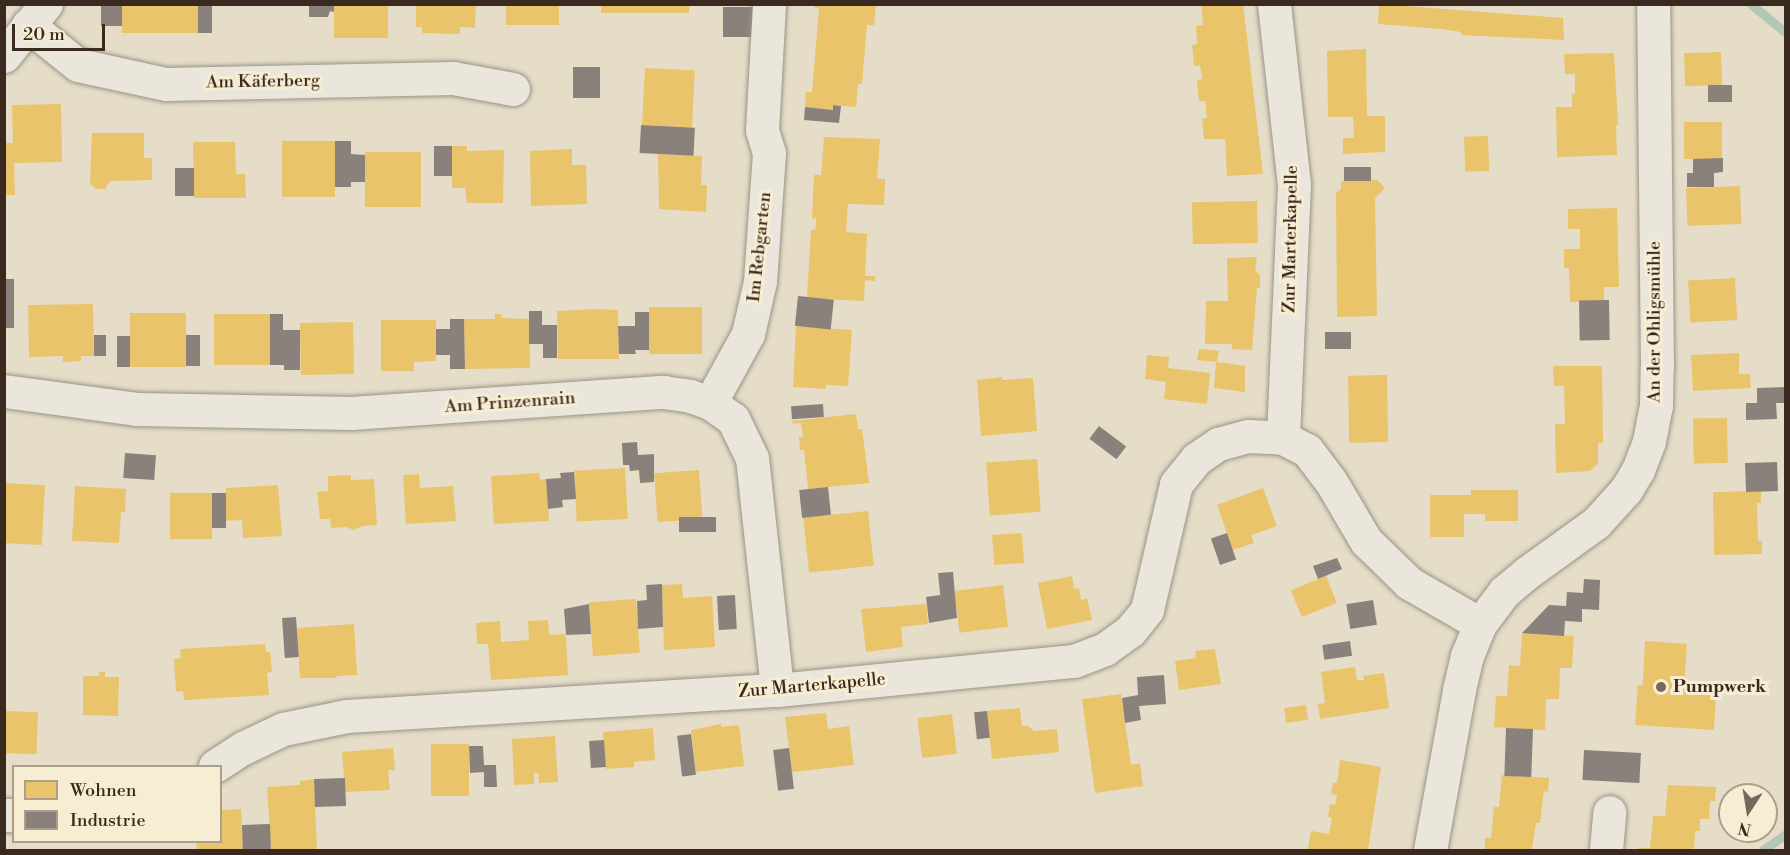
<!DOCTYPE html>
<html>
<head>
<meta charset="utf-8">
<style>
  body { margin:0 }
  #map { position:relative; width:1790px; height:855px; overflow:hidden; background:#e5ddc8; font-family:"Libre Bodoni",serif }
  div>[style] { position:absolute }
  .homes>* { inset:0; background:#e9c46a; transform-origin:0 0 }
  .industry>* { inset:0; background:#8a817c; transform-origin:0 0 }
  .stream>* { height:9px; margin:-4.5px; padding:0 4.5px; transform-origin:4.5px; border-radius:4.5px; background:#b2c7b4 }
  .roads { filter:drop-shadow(0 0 2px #9a9386) drop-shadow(0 0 2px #9a9386) }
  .minor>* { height:33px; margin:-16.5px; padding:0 16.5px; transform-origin:16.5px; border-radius:16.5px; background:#eae6dc }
  .dots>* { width:16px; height:16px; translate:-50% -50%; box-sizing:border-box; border:3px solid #f7edd3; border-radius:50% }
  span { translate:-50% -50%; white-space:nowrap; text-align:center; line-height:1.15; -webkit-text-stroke:6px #f7edd3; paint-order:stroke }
  .street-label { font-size:18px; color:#39291e }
  .poi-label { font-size:18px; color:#39291e; font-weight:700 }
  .left { translate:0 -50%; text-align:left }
  .frame { position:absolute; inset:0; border:6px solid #39291e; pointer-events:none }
  .legend { position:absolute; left:12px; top:765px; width:210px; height:78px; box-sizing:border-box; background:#f7edd3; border:2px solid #ab9f8b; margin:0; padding:8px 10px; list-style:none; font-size:18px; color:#39291e }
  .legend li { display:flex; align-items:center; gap:12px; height:30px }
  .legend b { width:30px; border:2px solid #ab9f8b }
  .north { position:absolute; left:1718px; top:783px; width:60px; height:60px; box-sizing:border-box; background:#f7edd3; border:2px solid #ab9f8b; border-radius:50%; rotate:192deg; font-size:16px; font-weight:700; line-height:24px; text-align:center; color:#39291e }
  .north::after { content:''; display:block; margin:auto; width:21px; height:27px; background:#75685a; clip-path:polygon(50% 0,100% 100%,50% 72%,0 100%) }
  .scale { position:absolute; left:12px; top:24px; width:93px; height:27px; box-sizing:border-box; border:3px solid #39291e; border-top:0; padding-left:8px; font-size:18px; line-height:21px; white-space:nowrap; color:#39291e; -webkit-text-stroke:4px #f7edd3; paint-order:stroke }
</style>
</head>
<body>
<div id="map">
  <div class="homes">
    <div style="left:122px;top:4px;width:76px;height:29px"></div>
    <div style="left:334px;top:4px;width:54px;height:34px"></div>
    <div style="clip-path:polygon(416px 4px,476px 4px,475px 28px,460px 27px,460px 34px,422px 33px,422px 27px,416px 27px)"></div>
    <div style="left:506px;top:4px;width:53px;height:21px"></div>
    <div style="left:601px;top:4px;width:88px;height:9px"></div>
    <div style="clip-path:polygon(815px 4px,876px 4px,874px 25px,867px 25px,862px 84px,858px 84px,856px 107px,833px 105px,833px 110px,805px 107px,806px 92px,812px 92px,819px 8px,815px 8px)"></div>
    <div style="clip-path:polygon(1201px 4px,1243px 4px,1263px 174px,1227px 176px,1225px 139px,1204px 139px,1202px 119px,1207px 118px,1205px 101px,1199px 101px,1197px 80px,1202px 79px,1200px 65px,1194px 66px,1192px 45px,1197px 44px,1196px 26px,1203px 25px)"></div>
    <div style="clip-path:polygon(1379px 4px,1563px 18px,1564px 40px,1461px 35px,1461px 32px,1442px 29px,1378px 24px)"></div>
    <div style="clip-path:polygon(1366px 49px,1367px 116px,1385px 116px,1385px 152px,1343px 154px,1343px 138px,1354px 138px,1353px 117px,1328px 117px,1327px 51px)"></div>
    <div style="left:1721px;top:52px;width:33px;height:37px;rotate:88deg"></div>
    <div style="clip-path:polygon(1614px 53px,1618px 125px,1616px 125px,1617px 155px,1557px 157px,1556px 107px,1572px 107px,1572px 94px,1575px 93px,1575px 74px,1565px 74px,1564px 54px)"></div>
    <div style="left:645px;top:68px;width:50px;height:57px;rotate:3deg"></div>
    <div style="clip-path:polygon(61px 104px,62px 162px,14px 163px,15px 195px,4px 195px,4px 143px,13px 143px,12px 105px)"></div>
    <div style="left:1684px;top:122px;width:38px;height:37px"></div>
    <div style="clip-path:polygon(92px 133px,144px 133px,144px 158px,152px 158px,152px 180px,110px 181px,105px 189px,96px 189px,90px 183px)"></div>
    <div style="left:1488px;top:136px;width:35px;height:24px;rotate:88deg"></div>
    <div style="clip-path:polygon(824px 137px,880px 139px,877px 179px,885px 179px,884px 205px,848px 204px,846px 232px,867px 234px,865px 276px,875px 276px,875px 281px,865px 280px,864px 301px,807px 298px,811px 230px,815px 230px,816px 225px,816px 218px,812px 219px,814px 175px,821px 175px)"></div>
    <div style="left:282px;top:141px;width:53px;height:56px"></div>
    <div style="clip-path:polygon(193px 142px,235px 142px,236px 174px,245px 174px,246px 198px,194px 198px)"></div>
    <div style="clip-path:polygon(452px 146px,467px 146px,467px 151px,504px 150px,503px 203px,467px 203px,465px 188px,452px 188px)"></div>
    <div style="clip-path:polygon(572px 149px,572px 165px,586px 165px,587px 204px,531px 206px,530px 151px)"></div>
    <div style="left:421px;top:152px;width:55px;height:56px;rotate:90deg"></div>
    <div style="clip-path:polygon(658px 154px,702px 156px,701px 185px,707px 185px,706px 212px,659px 209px)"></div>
    <div style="clip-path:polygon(1377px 180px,1385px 188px,1375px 198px,1377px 316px,1337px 317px,1336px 193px,1341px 189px,1341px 181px)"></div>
    <div style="left:1740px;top:186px;width:38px;height:54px;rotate:88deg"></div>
    <div style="left:1257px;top:201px;width:42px;height:65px;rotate:89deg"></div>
    <div style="clip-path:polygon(1617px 208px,1619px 287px,1604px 287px,1604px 301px,1570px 302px,1569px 268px,1564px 268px,1564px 249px,1580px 249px,1580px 229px,1568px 229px,1568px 209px)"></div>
    <div style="clip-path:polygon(1257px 257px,1255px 271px,1260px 275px,1260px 288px,1257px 288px,1252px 350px,1232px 349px,1232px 344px,1205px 344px,1206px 301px,1228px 301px,1227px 258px)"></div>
    <div style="left:1735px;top:278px;width:42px;height:47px;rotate:87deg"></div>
    <div style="clip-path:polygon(93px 304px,94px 356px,81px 356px,81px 361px,63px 362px,63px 356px,29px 357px,28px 305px)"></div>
    <div style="left:702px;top:307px;width:47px;height:53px;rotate:90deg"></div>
    <div style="clip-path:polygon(598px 309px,618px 310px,619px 359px,558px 359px,557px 311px)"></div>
    <div style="left:130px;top:313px;width:56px;height:54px"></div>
    <div style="left:270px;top:314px;width:51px;height:56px;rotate:90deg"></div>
    <div style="clip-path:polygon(495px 314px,501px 314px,501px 318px,529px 319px,530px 368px,465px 369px,464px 319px,495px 319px)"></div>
    <div style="clip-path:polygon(381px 320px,436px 320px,436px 361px,414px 362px,414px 371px,381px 371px)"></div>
    <div style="left:353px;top:322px;width:52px;height:53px;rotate:89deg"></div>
    <div style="clip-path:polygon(796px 326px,852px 330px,848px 386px,826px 385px,826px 389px,793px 387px)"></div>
    <div style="clip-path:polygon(1199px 349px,1219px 351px,1217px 362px,1245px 366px,1245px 392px,1214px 388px,1216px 362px,1197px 360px)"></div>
    <div style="clip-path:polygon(1739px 353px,1739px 374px,1750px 374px,1751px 388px,1693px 391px,1691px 355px)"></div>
    <div style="clip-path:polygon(1147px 355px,1169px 357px,1168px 368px,1210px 373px,1207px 404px,1164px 399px,1166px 382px,1145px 379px)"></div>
    <div style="clip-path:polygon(1553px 366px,1602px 366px,1603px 443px,1598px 443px,1598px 463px,1590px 471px,1556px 473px,1555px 424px,1565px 424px,1564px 386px,1554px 386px)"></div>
    <div style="left:1387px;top:375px;width:67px;height:39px;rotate:89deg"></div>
    <div style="clip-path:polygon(1002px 377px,1002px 380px,1033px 378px,1037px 431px,981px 436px,977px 380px)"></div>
    <div style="clip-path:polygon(856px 414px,858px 429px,862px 429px,869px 483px,808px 489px,804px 450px,800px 450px,799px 437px,803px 437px,801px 423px,793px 424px,792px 421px)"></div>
    <div style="left:1727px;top:418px;width:45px;height:34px;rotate:89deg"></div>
    <div style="left:1037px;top:459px;width:53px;height:51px;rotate:86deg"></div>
    <div style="left:625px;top:468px;width:51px;height:51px;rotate:87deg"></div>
    <div style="left:699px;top:470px;width:49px;height:45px;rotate:86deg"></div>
    <div style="clip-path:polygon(539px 473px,540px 480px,546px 479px,549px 521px,494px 524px,491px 476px)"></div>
    <div style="clip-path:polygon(419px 474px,420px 488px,453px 486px,456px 521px,406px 524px,403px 475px)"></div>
    <div style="clip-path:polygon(351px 475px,351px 480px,374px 479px,377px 525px,362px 526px,354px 530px,346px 527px,331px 528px,330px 519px,320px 519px,317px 492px,328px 491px,328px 476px)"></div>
    <div style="left:4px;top:483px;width:41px;height:60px;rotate:3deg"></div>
    <div style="clip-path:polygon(278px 485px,282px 536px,243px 538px,242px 520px,225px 521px,226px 488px)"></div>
    <div style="clip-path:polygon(75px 486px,126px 489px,125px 512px,121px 512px,119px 543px,72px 541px)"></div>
    <div style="clip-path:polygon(1263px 488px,1277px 526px,1251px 535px,1254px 543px,1233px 550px,1217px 505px)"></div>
    <div style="clip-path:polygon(1471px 490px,1518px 490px,1518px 521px,1485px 521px,1485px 514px,1464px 514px,1464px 537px,1430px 537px,1430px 495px,1471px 495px)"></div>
    <div style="clip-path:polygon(1761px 491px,1761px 503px,1757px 503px,1758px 541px,1762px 541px,1762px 554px,1714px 555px,1713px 492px)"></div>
    <div style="left:170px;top:493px;width:42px;height:46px"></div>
    <div style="left:868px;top:511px;width:55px;height:65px;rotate:84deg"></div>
    <div style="left:1022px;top:533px;width:30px;height:30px;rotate:86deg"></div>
    <div style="clip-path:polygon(1072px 576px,1074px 589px,1079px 588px,1081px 600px,1087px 598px,1092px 620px,1047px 629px,1038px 583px)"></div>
    <div style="left:1326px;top:576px;width:29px;height:38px;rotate:68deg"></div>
    <div style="clip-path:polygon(682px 584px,683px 598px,712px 596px,715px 647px,664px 650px,662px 585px)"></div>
    <div style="left:1003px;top:585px;width:42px;height:49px;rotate:83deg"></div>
    <div style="left:636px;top:599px;width:54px;height:47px;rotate:86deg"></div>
    <div style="clip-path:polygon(926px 604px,928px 624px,901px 627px,903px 647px,866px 652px,861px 609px)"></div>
    <div style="clip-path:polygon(548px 620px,549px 635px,564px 634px,566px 638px,568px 675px,491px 680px,488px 644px,477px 644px,476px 623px,500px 621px,501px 642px,529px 640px,528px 621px)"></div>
    <div style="clip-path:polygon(354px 624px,357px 675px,336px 676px,337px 678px,300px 678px,297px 628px)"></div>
    <div style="clip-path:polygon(1522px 633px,1574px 636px,1572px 668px,1560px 668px,1559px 699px,1546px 699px,1545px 730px,1494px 727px,1496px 696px,1507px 696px,1509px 665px,1520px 666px)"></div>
    <div style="clip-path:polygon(1645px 641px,1687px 644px,1684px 689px,1716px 691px,1714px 730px,1635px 725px,1638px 685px,1643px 685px)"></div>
    <div style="clip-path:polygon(265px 644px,266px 652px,270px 652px,272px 672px,267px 673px,269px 695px,184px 700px,183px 691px,176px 692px,174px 659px,181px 658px,180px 649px)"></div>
    <div style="clip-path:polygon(1215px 649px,1221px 684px,1179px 690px,1175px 661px,1196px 658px,1195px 651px)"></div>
    <div style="clip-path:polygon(1355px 667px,1357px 680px,1364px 680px,1363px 676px,1384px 673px,1389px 708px,1320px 719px,1318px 704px,1325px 703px,1321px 672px)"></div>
    <div style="clip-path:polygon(99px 672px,105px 672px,105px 677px,119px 677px,118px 716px,83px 715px,83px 676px,99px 676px)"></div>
    <div style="clip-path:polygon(1121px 694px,1131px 765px,1140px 763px,1143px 786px,1095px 793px,1082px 699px)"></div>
    <div style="left:1306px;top:705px;width:15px;height:22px;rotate:82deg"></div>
    <div style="clip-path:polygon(1020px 708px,1022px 726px,1028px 726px,1034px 731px,1057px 729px,1059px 752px,992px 759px,987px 711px)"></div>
    <div style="left:5px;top:711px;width:33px;height:42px;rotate:2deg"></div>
    <div style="clip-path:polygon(826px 713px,828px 729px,849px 726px,854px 765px,792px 772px,785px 717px)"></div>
    <div style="left:952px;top:714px;width:40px;height:35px;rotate:83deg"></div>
    <div style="clip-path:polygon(721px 724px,721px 727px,739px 725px,744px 766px,696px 772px,691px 730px)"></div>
    <div style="clip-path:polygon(653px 728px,655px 760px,634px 762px,634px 767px,606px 769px,603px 732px)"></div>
    <div style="clip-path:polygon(555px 736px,558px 782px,539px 783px,538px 773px,534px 773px,534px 784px,514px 785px,512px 739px)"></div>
    <div style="left:469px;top:744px;width:52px;height:38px;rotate:90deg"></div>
    <div style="clip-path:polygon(393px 748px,395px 770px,388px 770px,390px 790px,345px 792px,342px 752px)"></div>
    <div style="clip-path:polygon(1340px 760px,1381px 767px,1368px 850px,1308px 850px,1311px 831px,1329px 834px,1332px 818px,1328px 817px,1330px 804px,1335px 805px,1337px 795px,1331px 794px,1332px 789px,1333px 783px,1337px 783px)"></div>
    <div style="clip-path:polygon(1502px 775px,1549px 778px,1548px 792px,1544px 791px,1540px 823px,1536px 823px,1532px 850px,1485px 850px,1485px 838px,1491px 838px,1494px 807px,1499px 807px)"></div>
    <div style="clip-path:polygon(314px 779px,317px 849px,271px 850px,267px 787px,300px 785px,300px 781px)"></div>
    <div style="clip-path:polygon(1668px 785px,1716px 787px,1715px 801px,1710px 801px,1709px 819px,1700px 819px,1700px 831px,1695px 831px,1694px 850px,1638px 850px,1638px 848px,1650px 848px,1653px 816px,1665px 816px)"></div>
    <div style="clip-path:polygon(241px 809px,243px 850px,197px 850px,196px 842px,220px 842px,220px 810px)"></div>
  </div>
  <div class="industry">
    <div style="left:101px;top:4px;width:21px;height:22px"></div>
    <div style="left:198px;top:4px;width:14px;height:29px"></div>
    <div style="clip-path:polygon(309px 4px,334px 4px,334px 12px,330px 11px,328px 17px,309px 17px)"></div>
    <div style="left:723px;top:7px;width:30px;height:30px"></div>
    <div style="left:573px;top:67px;width:27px;height:31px"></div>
    <div style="left:1708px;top:85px;width:24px;height:17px"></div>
    <div style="clip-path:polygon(833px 105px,841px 106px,839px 123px,804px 120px,805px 107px,833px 110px)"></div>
    <div style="left:641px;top:125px;width:54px;height:28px;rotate:3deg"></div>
    <div style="clip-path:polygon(335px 141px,351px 141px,351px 154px,365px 155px,365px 182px,351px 182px,351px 187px,335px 187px)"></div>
    <div style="left:452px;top:146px;width:30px;height:18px;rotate:90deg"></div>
    <div style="clip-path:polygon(1723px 158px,1723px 172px,1714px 173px,1714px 187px,1687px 187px,1687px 173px,1693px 173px,1693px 159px)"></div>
    <div style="left:1344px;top:167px;width:27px;height:14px"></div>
    <div style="left:194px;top:168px;width:28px;height:19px;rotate:90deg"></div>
    <div style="left:4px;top:279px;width:10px;height:49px"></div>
    <div style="left:798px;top:296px;width:36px;height:30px;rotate:6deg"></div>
    <div style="left:1609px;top:300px;width:40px;height:30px;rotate:89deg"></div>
    <div style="clip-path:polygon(529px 311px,542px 311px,542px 325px,557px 325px,557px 358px,543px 358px,543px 344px,529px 344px)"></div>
    <div style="clip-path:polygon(635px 312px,649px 312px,649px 350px,635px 350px,636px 354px,619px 354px,618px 326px,635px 326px)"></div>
    <div style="clip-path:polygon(270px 314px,283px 314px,283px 330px,300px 330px,300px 370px,284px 370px,284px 365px,270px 365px)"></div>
    <div style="clip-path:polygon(450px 319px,464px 319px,465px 369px,450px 369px,450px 355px,436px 355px,436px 329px,450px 329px)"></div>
    <div style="left:1325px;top:332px;width:26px;height:17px"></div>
    <div style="left:94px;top:335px;width:12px;height:21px"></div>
    <div style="left:200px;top:335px;width:31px;height:14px;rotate:90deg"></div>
    <div style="left:117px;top:336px;width:13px;height:31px"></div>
    <div style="clip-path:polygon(1785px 387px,1785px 403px,1776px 403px,1777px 419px,1746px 420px,1746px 403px,1757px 403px,1757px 388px)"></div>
    <div style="left:823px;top:404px;width:13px;height:32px;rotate:86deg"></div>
    <div style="left:1099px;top:426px;width:34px;height:16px;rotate:37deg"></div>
    <div style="clip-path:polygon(637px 442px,638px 455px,654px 454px,654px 482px,640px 483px,639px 470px,630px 471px,629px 465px,623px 465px,622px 443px)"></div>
    <div style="left:125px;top:453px;width:31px;height:25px;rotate:4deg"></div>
    <div style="left:1777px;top:462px;width:29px;height:32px;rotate:88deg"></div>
    <div style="clip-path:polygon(574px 472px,576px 499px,562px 500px,563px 507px,548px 509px,546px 479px,561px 478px,560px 473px)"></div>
    <div style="left:828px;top:487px;width:28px;height:29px;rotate:84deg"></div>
    <div style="left:212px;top:493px;width:14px;height:35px"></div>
    <div style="left:716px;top:517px;width:15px;height:37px;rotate:90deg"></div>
    <div style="left:1227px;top:533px;width:28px;height:17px;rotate:71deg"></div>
    <div style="clip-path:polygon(1337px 558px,1342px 569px,1318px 579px,1313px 566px)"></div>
    <div style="clip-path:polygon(953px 572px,957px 618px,929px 623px,926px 597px,940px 595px,941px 603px,938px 573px)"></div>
    <div style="clip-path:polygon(1584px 579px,1600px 580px,1599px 610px,1582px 609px,1582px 622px,1565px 621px,1564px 636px,1522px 633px,1549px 605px,1566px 606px,1567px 592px,1583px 593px)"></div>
    <div style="clip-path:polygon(662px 584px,663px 627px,638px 629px,637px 601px,647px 600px,646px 585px)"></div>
    <div style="left:735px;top:595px;width:34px;height:18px;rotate:87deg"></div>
    <div style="left:1373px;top:600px;width:25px;height:27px;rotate:81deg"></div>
    <div style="clip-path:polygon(589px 604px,591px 634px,566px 635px,564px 609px)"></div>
    <div style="left:296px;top:617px;width:40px;height:14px;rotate:86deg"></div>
    <div style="left:1350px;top:641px;width:15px;height:28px;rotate:82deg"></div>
    <div style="clip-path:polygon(1164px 675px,1166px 704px,1139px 706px,1141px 720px,1125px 723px,1122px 698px,1138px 695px,1137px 677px)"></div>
    <div style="left:987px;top:711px;width:27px;height:13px;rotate:84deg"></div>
    <div style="left:1506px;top:728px;width:27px;height:48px;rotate:2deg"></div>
    <div style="left:691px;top:734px;width:41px;height:14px;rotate:83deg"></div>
    <div style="left:604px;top:740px;width:27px;height:15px;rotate:86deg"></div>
    <div style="clip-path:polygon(469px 746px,483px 746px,484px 765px,496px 765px,497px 787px,484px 787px,484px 772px,470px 773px)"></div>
    <div style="left:789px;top:748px;width:41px;height:16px;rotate:83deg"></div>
    <div style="left:1584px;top:750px;width:57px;height:30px;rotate:3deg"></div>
    <div style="left:345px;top:778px;width:28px;height:31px;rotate:88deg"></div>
    <div style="left:270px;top:824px;width:26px;height:28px;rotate:88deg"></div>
  </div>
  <div class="stream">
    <div style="left:1751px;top:4px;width:45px;rotate:39.6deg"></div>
    <div style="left:1763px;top:850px;width:28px;rotate:-35deg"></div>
  </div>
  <div class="roads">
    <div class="minor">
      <div style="left:1274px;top:4px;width:181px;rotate:83.7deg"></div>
      <div style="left:1294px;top:184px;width:254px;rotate:92.5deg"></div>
      <div style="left:28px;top:25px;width:64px;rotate:38.7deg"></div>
      <div style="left:78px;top:65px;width:90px;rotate:12.2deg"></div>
      <div style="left:166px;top:84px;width:287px;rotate:-1.2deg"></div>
      <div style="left:453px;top:78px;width:61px;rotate:10.4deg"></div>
      <div style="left:4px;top:56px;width:67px;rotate:-51.1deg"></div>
      <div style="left:4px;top:391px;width:135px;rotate:7.7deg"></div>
      <div style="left:138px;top:409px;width:213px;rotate:1.1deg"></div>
      <div style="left:351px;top:413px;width:313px;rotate:-3.9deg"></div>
      <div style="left:663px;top:392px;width:27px;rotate:8deg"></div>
      <div style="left:690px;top:396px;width:21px;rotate:19deg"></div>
      <div style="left:710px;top:403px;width:28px;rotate:35deg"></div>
      <div style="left:733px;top:419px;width:43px;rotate:64deg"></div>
      <div style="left:752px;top:458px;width:233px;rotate:83.8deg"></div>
      <div style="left:710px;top:403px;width:79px;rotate:-61.2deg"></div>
      <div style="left:748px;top:334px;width:54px;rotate:-77.2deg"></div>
      <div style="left:760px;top:281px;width:128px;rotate:-86deg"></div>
      <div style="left:769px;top:153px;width:24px;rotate:-107deg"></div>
      <div style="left:762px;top:130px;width:126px;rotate:-86.8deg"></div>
      <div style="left:215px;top:766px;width:33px;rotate:-33deg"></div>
      <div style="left:243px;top:748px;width:44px;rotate:-25.4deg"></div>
      <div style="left:283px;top:729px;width:65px;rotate:-11.5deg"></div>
      <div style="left:347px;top:716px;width:431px;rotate:-3.5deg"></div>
      <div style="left:777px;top:690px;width:298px;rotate:-5.6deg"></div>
      <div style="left:1074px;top:661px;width:33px;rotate:-21deg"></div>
      <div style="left:1105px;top:649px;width:31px;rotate:-36deg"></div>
      <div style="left:1130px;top:631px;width:27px;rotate:-51deg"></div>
      <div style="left:1147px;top:610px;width:129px;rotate:-77deg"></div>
      <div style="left:1176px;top:484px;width:32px;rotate:-51deg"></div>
      <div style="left:1196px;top:459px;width:27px;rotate:-34deg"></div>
      <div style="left:1218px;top:444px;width:31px;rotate:-15deg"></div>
      <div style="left:1248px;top:436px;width:35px;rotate:3deg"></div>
      <div style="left:1283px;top:438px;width:27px;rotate:27deg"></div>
      <div style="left:1307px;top:450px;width:38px;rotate:53deg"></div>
      <div style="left:1330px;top:480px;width:71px;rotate:59.5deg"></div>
      <div style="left:1366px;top:541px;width:60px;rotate:44.3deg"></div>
      <div style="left:1409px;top:583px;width:82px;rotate:30deg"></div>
      <div style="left:4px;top:815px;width:10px"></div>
      <div style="left:1430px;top:850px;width:163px;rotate:-79.7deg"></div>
      <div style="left:1459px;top:690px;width:35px;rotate:-77deg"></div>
      <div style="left:1467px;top:656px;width:35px;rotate:-68deg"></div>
      <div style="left:1480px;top:624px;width:40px;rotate:-53deg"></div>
      <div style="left:1504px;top:592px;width:31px;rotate:-40deg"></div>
      <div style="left:1528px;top:572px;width:84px;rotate:-35.8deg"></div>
      <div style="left:1596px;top:523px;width:45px;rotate:-47.7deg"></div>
      <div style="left:1626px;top:490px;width:23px;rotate:-59deg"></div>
      <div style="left:1638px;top:470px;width:31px;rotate:-69deg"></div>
      <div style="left:1649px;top:441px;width:36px;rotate:-79deg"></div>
      <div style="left:1656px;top:406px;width:39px;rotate:-89deg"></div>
      <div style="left:1657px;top:367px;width:363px;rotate:-90.6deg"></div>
      <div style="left:1606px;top:850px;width:38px;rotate:-85deg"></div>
    </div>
  </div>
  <div class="dots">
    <div style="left:1661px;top:687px;background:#75685a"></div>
  </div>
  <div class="street-label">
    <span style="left:263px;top:82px;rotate:-1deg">Am Käferberg</span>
    <span style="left:1291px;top:239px;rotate:-89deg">Zur Marterkapelle</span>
    <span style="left:760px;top:247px;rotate:-84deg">Im Rebgarten</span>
    <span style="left:1655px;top:322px;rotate:-90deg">An der Ohligsmühle</span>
    <span style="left:510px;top:403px;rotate:-4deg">Am Prinzenrain</span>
    <span style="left:812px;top:686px;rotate:-5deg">Zur Marterkapelle</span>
  </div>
  <div class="poi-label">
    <span class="left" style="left:1673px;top:687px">Pumpwerk</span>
  </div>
  <div class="frame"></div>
  <ul class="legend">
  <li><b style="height:16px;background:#e9c46a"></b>Wohnen</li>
  <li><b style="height:16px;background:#8a817c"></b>Industrie</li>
  </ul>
  <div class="north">N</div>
  <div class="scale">20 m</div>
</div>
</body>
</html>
